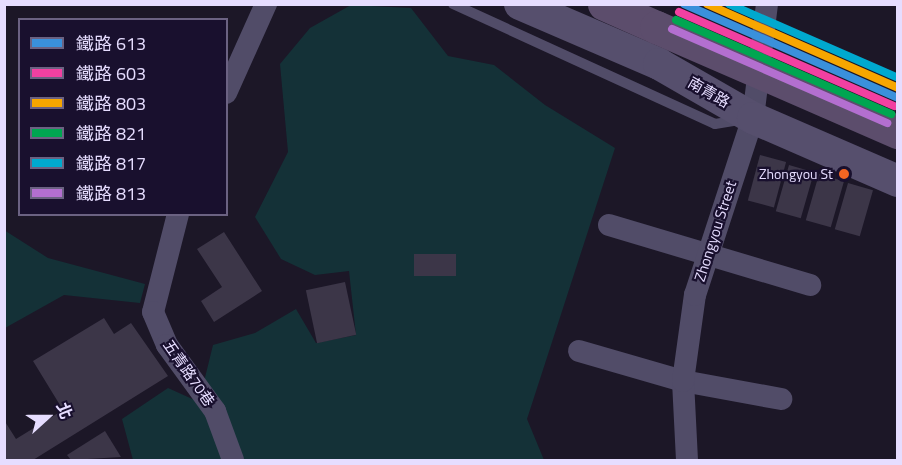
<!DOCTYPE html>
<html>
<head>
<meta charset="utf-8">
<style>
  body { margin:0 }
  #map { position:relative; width:902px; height:465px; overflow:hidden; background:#1c1727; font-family:"Titillium Web","Noto Sans TC",sans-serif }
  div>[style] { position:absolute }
  .green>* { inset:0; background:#143137 }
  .building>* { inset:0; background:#3c3648; transform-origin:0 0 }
  .service>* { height:10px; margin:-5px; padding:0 5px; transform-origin:5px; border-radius:5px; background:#514c68 }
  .minor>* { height:22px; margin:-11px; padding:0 11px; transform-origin:11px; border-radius:11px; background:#514c68 }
  .secondary>* { height:32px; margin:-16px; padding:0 16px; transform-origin:16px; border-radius:16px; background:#564f6d }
  .primary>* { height:33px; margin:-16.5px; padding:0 16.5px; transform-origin:16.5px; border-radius:16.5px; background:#5c4d6c }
  .primary-bridge>* { height:33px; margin:-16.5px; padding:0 16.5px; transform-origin:16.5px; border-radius:16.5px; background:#5c4d6c }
  .rail-1>* { height:8px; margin:-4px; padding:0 4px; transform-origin:4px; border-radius:4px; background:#3a90db }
  .rail-2>* { height:8px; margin:-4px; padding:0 4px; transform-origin:4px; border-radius:4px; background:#f240a1 }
  .rail-3>* { height:8px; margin:-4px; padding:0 4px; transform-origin:4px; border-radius:4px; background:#f7a600 }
  .rail-4>* { height:8px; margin:-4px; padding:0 4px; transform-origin:4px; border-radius:4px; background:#00a651 }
  .rail-5>* { height:8px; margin:-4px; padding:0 4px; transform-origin:4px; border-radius:4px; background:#00a9ce }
  .rail-6>* { height:8px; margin:-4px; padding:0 4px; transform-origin:4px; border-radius:4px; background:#b36fd0 }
  .dots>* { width:16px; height:16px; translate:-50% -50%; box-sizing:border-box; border:3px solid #19102e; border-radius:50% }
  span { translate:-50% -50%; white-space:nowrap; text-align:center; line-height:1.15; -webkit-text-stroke:4.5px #19102e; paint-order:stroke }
  .bus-label { font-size:14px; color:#e6ddff }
  .right { translate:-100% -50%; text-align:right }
  .street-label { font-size:15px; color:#e6ddff }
  .frame { position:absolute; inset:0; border:6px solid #e6ddff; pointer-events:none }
  .legend { position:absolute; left:18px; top:18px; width:210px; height:198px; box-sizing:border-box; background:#19102e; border:2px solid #6b6282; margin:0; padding:8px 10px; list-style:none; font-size:18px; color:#e6ddff }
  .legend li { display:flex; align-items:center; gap:12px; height:30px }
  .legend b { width:30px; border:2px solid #6b6282 }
  .north { position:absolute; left:18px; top:387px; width:60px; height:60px; -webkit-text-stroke:4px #19102e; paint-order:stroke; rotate:69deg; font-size:16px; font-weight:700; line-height:24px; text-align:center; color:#e6ddff }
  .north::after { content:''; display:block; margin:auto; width:21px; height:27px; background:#e6ddff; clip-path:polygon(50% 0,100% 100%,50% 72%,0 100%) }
</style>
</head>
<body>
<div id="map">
  <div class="green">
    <div style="clip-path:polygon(351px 5px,411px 8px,448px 56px,494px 65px,545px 105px,615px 148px,527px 419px,544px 460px,133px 460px,122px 419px,168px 388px,199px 402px,213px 345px,255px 333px,296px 309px,316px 343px,356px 335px,349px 271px,315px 275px,281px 259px,255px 217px,288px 152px,280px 64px,310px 28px)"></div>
    <div style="clip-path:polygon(4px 230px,48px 258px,145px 284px,140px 303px,64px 295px,5px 328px)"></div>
  </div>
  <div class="building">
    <div style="left:760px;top:155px;width:27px;height:47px;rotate:15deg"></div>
    <div style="left:789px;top:165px;width:26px;height:48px;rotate:16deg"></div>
    <div style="left:819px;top:174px;width:26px;height:48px;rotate:16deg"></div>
    <div style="left:848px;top:183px;width:26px;height:48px;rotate:16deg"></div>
    <div style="clip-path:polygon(224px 232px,262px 291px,214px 322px,201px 301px,222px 287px,197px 249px)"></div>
    <div style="left:456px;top:254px;width:22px;height:42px;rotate:90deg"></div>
    <div style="left:345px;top:282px;width:54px;height:40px;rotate:78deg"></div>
    <div style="clip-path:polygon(104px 318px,114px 334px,131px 323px,168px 376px,33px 460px,4px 460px,4px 420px,16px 439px,63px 410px,33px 361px)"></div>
    <div style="clip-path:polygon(105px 431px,121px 457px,71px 460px,67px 455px)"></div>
  </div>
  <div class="service">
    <div style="left:453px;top:4px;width:288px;rotate:24.6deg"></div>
    <div style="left:715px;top:124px;width:26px;rotate:-9deg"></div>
  </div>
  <div class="minor">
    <div style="left:226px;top:93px;width:98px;rotate:-65.8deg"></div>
    <div style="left:178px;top:214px;width:101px;rotate:104.3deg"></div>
    <div style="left:153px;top:312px;width:36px;rotate:67deg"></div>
    <div style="left:167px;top:345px;width:82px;rotate:54deg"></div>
    <div style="left:215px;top:411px;width:52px;rotate:69.8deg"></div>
    <div style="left:609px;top:225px;width:210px;rotate:16.6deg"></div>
    <div style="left:579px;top:351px;width:108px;rotate:16.1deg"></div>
    <div style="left:683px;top:381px;width:100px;rotate:10.4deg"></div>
    <div style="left:687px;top:460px;width:79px;rotate:-92.9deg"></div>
    <div style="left:683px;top:381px;width:87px;rotate:-82.1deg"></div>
    <div style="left:695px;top:295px;width:186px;rotate:-71.9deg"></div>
    <div style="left:753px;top:118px;width:115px;rotate:-83deg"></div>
  </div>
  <div class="secondary">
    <div style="left:520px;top:4px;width:151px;rotate:23.3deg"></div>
    <div style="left:659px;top:64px;width:108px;rotate:29.9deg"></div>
    <div style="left:753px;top:118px;width:158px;rotate:23.5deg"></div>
  </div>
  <div class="primary">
    <div style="left:604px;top:4px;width:57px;rotate:23.9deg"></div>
  </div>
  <div class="primary-bridge">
    <div style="left:656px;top:27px;width:264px;rotate:23.5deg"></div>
  </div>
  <div class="rail-1">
    <div style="left:684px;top:4px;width:234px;rotate:23.7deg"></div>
  </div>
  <div class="rail-2">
    <div style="left:679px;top:12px;width:235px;rotate:23.6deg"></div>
  </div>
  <div class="rail-3">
    <div style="left:707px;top:4px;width:209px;rotate:23.7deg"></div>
  </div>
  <div class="rail-4">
    <div style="left:676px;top:20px;width:235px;rotate:23.6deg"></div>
  </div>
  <div class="rail-5">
    <div style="left:729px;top:4px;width:184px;rotate:23.6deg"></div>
  </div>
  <div class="rail-6">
    <div style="left:672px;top:29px;width:235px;rotate:23.6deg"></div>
  </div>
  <div class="dots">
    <div style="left:844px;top:174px;background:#f26522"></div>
  </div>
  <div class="bus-label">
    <span class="right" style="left:833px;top:174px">Zhongyou St</span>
  </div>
  <div class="street-label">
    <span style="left:709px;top:92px;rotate:30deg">南青路</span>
    <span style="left:715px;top:231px;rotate:-72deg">Zhongyou Street</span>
    <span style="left:189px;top:373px;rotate:55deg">五青路70巷</span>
  </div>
  <div class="frame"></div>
  <ul class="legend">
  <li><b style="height:8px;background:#3a90db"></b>鐵路 613</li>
  <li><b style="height:8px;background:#f240a1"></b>鐵路 603</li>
  <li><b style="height:8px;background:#f7a600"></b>鐵路 803</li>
  <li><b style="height:8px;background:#00a651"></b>鐵路 821</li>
  <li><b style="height:8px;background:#00a9ce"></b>鐵路 817</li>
  <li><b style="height:8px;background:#b36fd0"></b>鐵路 813</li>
  </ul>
  <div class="north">北</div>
</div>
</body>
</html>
